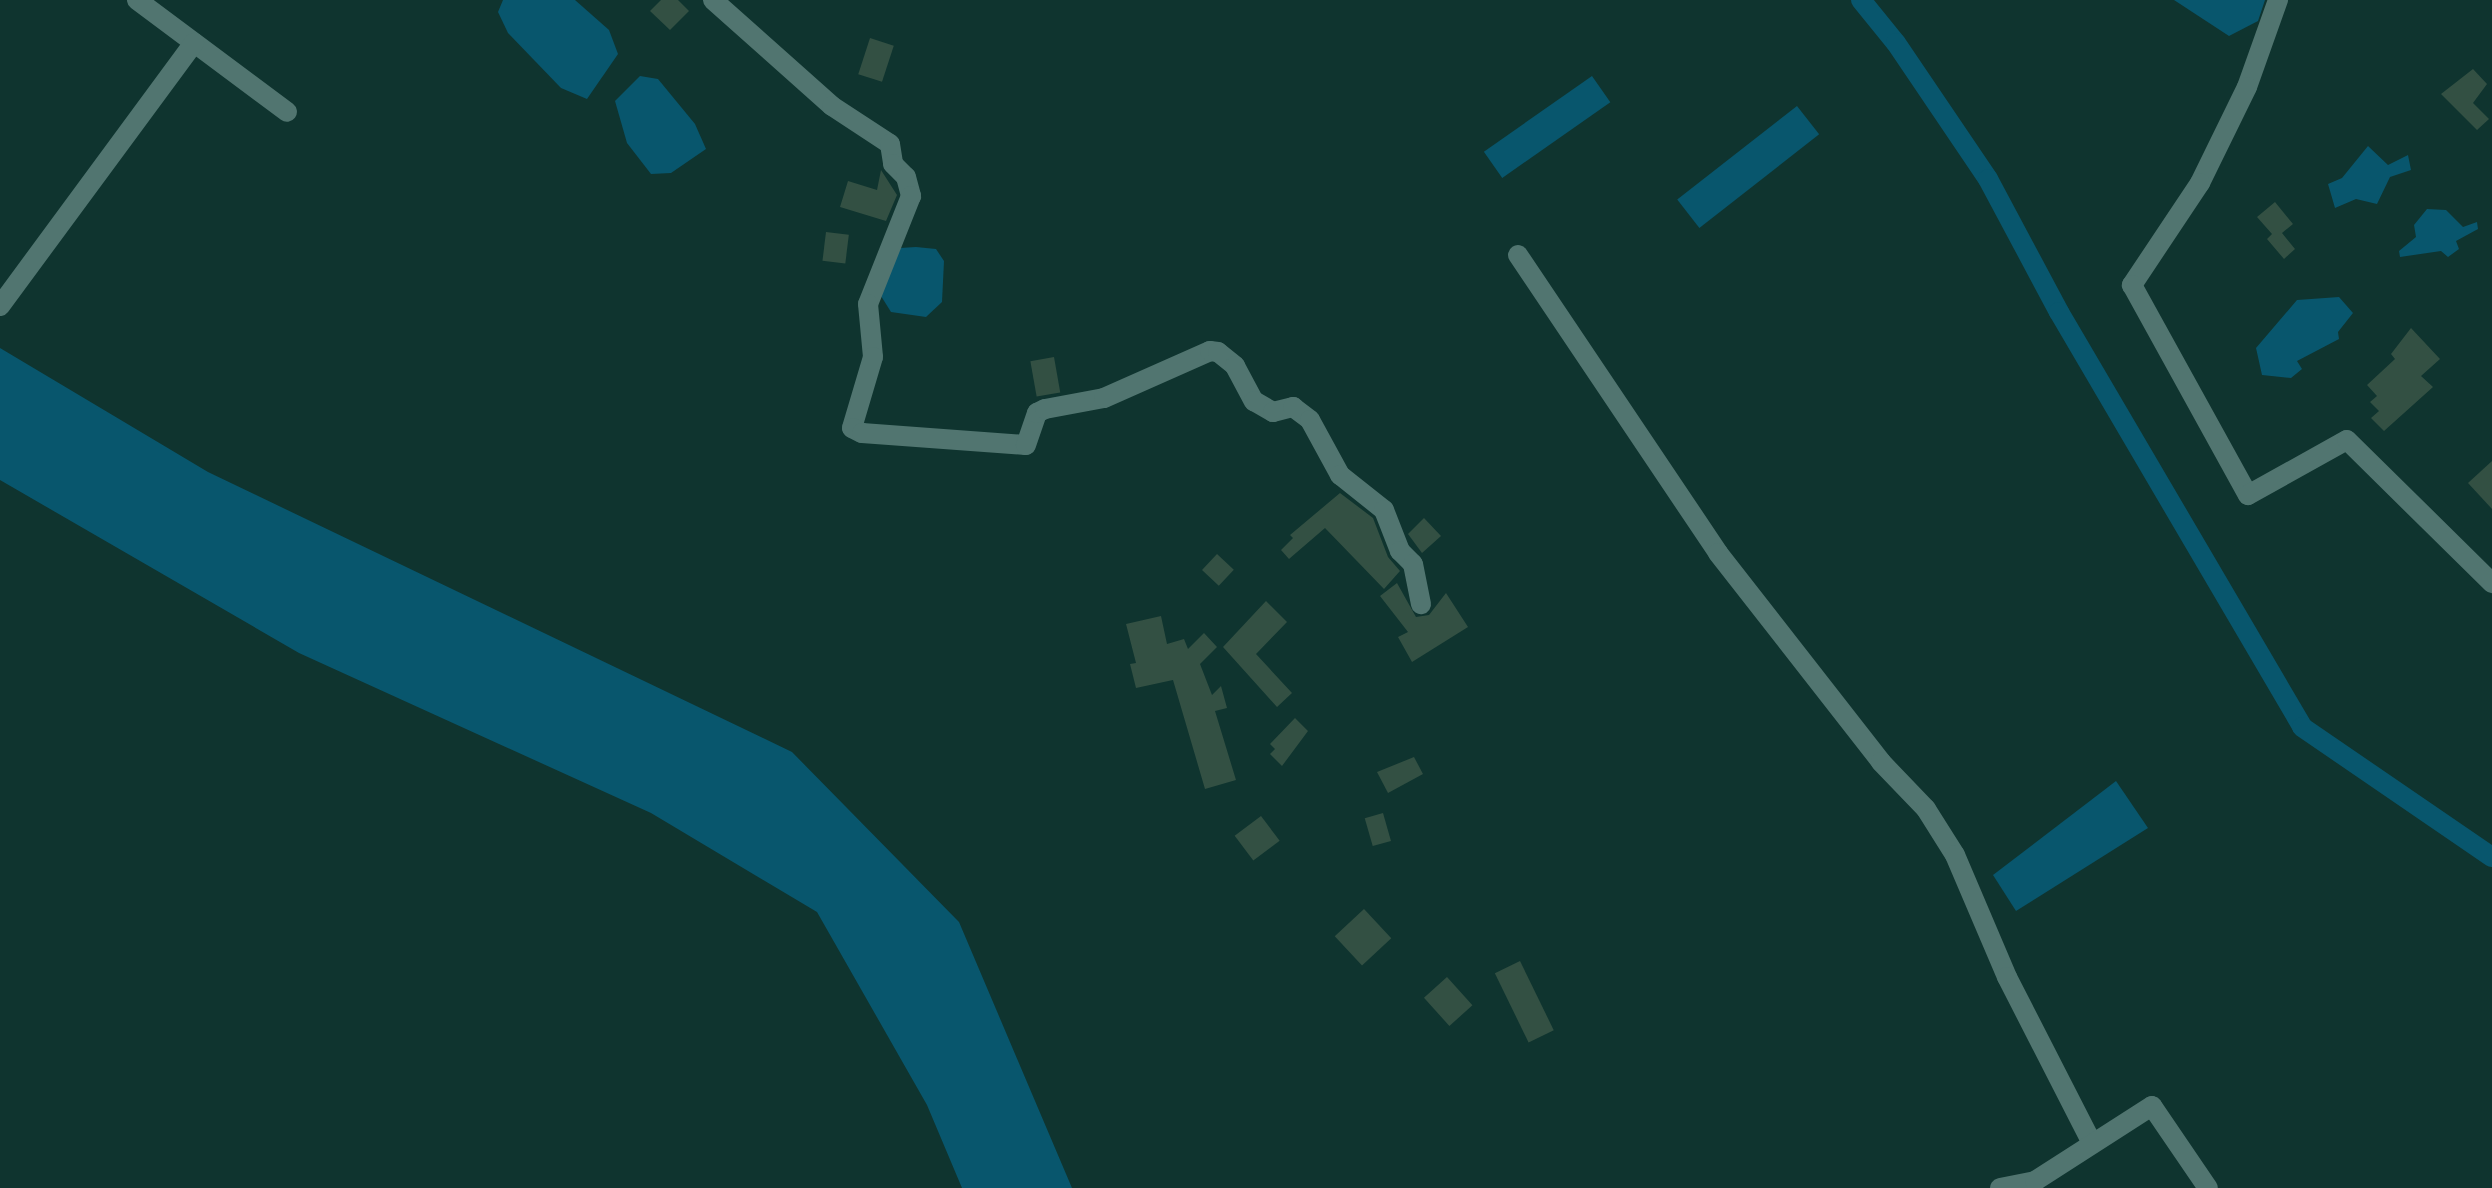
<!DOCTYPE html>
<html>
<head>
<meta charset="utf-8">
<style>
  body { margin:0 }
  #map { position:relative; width:2492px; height:1188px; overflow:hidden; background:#0f342f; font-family:Figtree,sans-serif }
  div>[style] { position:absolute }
  .water>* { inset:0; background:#08566d; transform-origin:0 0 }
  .canal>* { height:20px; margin:-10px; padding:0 10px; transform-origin:10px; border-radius:10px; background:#08566d }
  .building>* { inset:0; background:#335043; transform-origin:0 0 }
  .minor>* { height:20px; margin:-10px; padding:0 10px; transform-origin:10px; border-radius:10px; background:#517570 }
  span { translate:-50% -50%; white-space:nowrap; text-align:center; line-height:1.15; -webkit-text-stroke:10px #042a25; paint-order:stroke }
</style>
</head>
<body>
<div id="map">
  <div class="water">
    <div style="clip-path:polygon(503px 0,575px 0,609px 30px,618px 54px,587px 99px,561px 88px,508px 33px,498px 12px)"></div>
    <div style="clip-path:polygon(2174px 0,2265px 0,2258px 21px,2229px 36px)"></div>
    <div style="clip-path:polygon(640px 76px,658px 79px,695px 124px,706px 149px,671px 173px,651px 174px,627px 143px,615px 101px)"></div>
    <div style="left:1592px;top:76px;width:32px;height:132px;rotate:55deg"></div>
    <div style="left:1797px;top:106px;width:36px;height:152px;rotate:52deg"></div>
    <div style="clip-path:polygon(2368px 146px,2388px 165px,2408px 155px,2411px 170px,2390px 177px,2377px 204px,2356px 199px,2335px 208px,2328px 184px,2342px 178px)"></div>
    <div style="clip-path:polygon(2427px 209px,2446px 210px,2463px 227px,2477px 222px,2478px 229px,2456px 241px,2459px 249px,2448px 257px,2441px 251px,2400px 257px,2399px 251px,2416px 237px,2414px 225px)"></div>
    <div style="clip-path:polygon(916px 247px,936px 249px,944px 261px,942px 302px,926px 317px,891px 312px,881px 296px,900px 248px)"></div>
    <div style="clip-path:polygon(2339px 297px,2353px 313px,2338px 332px,2339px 339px,2297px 361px,2302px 369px,2291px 378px,2262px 375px,2256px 348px,2297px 300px)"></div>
    <div style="clip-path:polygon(0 348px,208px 472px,792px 752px,959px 922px,1072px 1188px,962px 1188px,927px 1105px,817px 912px,651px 813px,299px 653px,0 480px)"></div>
    <div style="clip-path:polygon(2116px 781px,2148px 828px,2016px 911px,1993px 875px)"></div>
  </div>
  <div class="canal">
    <div style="left:1861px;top:0;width:55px;rotate:50.9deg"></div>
    <div style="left:1896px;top:43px;width:164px;rotate:55.9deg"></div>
    <div style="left:1988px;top:179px;width:151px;rotate:61.9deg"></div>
    <div style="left:2059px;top:312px;width:481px;rotate:59.6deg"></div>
    <div style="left:2302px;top:727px;width:230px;rotate:34.4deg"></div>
  </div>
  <div class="building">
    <div style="clip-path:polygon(661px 0,678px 0,689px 11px,670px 30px,650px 11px)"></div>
    <div style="left:870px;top:38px;width:25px;height:38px;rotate:18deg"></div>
    <div style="clip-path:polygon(2473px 69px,2487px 84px,2473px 103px,2489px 119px,2477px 130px,2441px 94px)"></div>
    <div style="clip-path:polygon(881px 170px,897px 195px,886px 221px,840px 207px,848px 181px,877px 190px)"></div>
    <div style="clip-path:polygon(2275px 202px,2293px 224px,2282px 233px,2295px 249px,2284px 259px,2267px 239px,2272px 234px,2257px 217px)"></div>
    <div style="left:826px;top:232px;width:23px;height:29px;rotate:7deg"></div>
    <div style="clip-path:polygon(2411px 328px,2440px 359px,2421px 376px,2433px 387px,2384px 431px,2371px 418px,2379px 411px,2370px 402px,2377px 396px,2367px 385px,2395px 359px,2391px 354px)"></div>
    <div style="left:1054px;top:357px;width:36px;height:24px;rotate:80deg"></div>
    <div style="clip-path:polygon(2492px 461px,2492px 509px,2468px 483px)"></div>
    <div style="clip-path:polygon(1340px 493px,1373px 518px,1388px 557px,1400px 571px,1384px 589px,1325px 528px,1289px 559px,1281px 550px,1293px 538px,1290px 535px)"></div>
    <div style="clip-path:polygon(1424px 518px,1441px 536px,1422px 553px,1408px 534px)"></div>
    <div style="left:1217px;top:554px;width:23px;height:22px;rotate:43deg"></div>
    <div style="clip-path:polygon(1397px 583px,1416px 617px,1429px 615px,1446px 593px,1468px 627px,1412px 662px,1398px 637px,1408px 632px,1380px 596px)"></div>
    <div style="clip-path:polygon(1266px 601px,1287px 622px,1256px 654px,1292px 693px,1277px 707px,1223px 647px)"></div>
    <div style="clip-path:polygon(1161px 616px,1167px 644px,1184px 639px,1188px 649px,1204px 633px,1217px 647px,1200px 664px,1212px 695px,1221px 686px,1227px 708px,1215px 711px,1236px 780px,1205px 789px,1173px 680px,1136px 688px,1130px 664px,1136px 663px,1126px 624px)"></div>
    <div style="clip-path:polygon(1295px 718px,1308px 731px,1282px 766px,1270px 754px,1275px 749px,1270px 744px)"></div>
    <div style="clip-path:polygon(1414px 757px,1423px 774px,1388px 793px,1377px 772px)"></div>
    <div style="left:1383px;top:813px;width:29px;height:19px;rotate:74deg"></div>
    <div style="left:1261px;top:816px;width:31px;height:33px;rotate:53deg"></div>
    <div style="left:1364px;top:909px;width:40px;height:40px;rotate:47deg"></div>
    <div style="left:1520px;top:961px;width:77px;height:28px;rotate:64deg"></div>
    <div style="left:1447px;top:977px;width:38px;height:31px;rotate:48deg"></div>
  </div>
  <div class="minor">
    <div style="left:137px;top:0;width:187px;rotate:36.7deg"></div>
    <div style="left:713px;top:0;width:159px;rotate:41.7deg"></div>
    <div style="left:832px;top:106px;width:69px;rotate:33.2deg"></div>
    <div style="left:890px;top:144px;width:20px;rotate:81deg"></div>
    <div style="left:893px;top:164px;width:18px;rotate:45deg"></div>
    <div style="left:906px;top:177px;width:20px;rotate:75deg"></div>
    <div style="left:911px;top:196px;width:116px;rotate:111.7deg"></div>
    <div style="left:868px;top:304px;width:53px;rotate:84.6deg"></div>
    <div style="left:873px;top:357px;width:74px;rotate:106.5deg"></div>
    <div style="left:852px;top:428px;width:11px;rotate:27deg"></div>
    <div style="left:862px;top:433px;width:164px;rotate:4.2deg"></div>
    <div style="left:1026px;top:445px;width:34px;rotate:-71deg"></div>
    <div style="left:1037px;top:413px;width:9px;rotate:-27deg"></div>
    <div style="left:1045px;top:409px;width:60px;rotate:-10.6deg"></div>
    <div style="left:1104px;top:398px;width:116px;rotate:-23.9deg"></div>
    <div style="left:1210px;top:351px;width:8px;rotate:7deg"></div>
    <div style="left:1218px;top:352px;width:22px;rotate:39deg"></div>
    <div style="left:1235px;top:366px;width:40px;rotate:62deg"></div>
    <div style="left:1254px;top:401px;width:22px;rotate:30deg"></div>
    <div style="left:1273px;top:412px;width:21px;rotate:-14deg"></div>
    <div style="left:1293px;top:407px;width:21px;rotate:37deg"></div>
    <div style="left:1310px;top:420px;width:63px;rotate:61.4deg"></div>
    <div style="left:1340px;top:475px;width:56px;rotate:38.5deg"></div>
    <div style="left:1384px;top:510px;width:44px;rotate:68.7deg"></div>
    <div style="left:1400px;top:551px;width:18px;rotate:45deg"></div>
    <div style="left:1413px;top:564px;width:41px;rotate:78.7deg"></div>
    <div style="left:2278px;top:0;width:92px;rotate:109.6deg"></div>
    <div style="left:2247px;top:87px;width:107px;rotate:116.1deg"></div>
    <div style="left:2200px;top:183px;width:123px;rotate:123.7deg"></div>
    <div style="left:2132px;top:285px;width:240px;rotate:61.1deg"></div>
    <div style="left:2248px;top:495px;width:113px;rotate:-29.1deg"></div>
    <div style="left:2347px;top:440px;width:204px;rotate:44.6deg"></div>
    <div style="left:1518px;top:255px;width:359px;rotate:56.1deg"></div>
    <div style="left:1718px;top:553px;width:265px;rotate:52deg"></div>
    <div style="left:1881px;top:762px;width:65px;rotate:46.2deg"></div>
    <div style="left:1926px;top:809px;width:54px;rotate:57.8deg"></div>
    <div style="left:1955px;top:855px;width:133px;rotate:66.9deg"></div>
    <div style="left:2007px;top:977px;width:186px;rotate:62.9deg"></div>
    <div style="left:0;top:306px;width:327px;rotate:-53.6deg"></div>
    <div style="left:2000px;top:1188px;width:36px;rotate:-11deg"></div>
    <div style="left:2035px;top:1181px;width:139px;rotate:-32.7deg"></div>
    <div style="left:2152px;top:1106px;width:99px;rotate:55.7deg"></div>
  </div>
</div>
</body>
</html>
